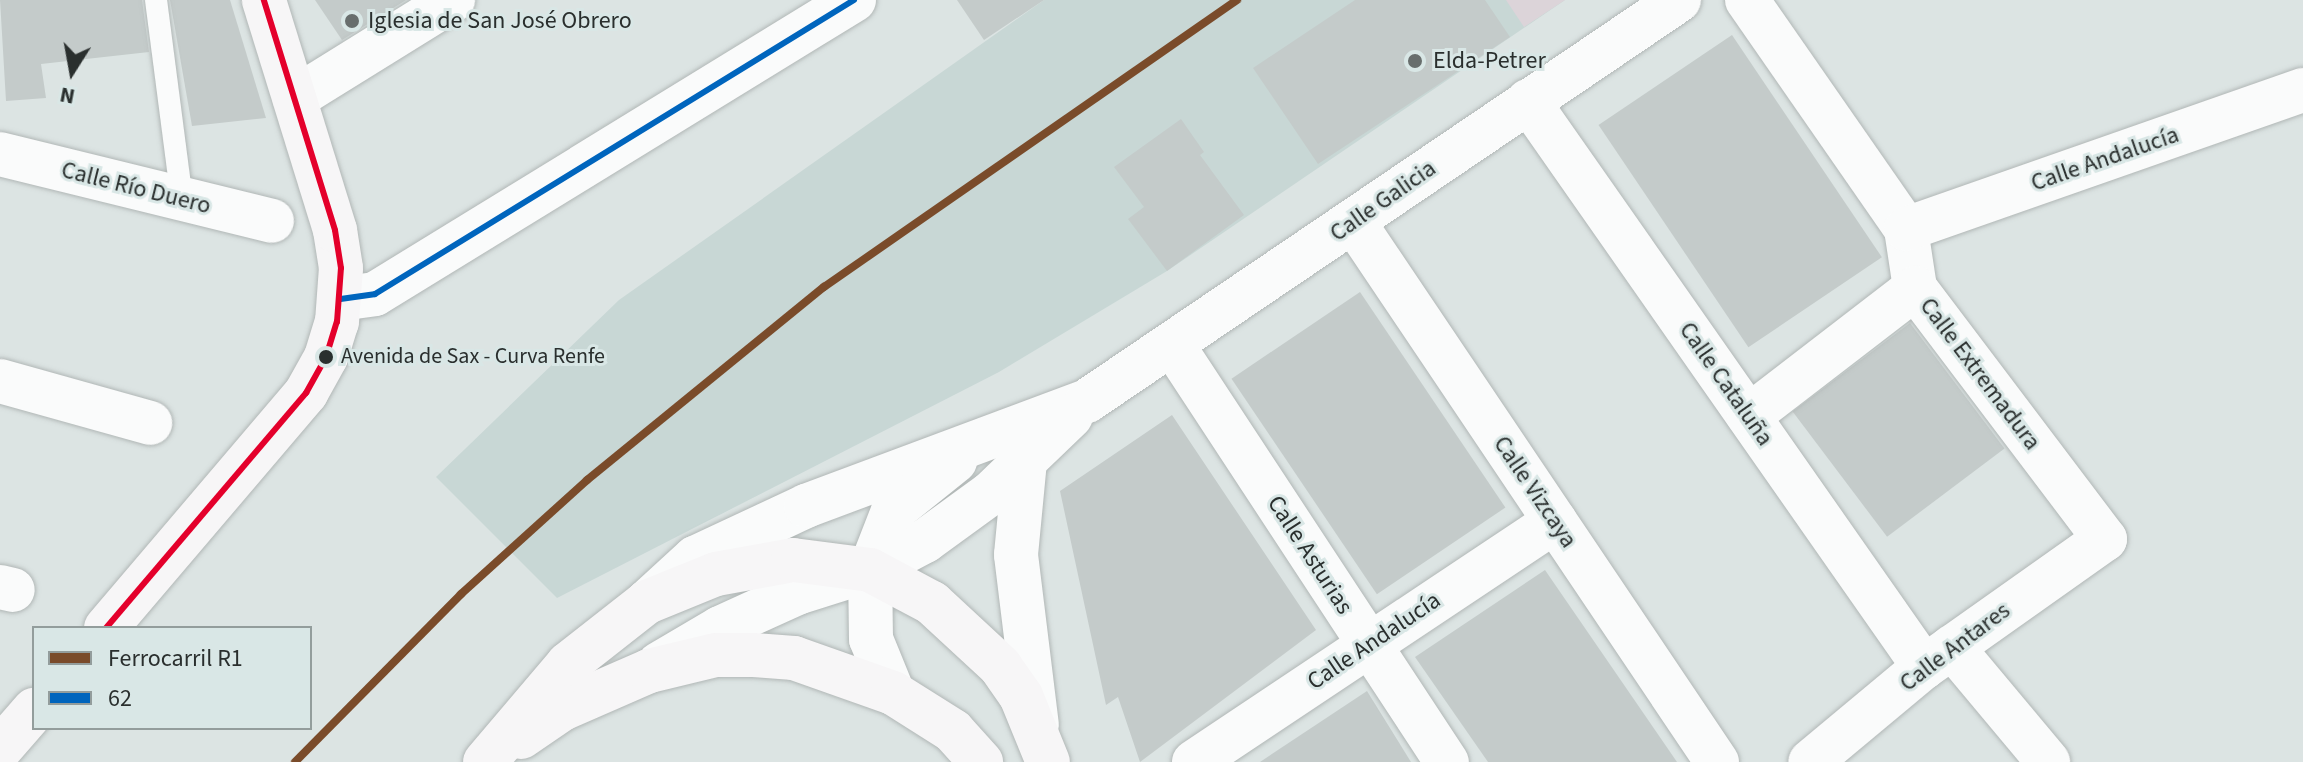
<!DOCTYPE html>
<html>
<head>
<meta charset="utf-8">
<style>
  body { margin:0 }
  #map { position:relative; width:2303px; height:762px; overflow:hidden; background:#dce4e3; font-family:"Source Sans 3",sans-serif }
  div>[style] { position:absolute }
  .built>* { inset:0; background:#c8d7d5 }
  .green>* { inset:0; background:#dcd4d9 }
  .building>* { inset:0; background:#c4cbca; transform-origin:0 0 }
  .roads { filter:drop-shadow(0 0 2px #b1b7b6) drop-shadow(0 0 2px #b1b7b6) }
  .lane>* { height:22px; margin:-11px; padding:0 11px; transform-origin:11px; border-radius:11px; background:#fafbfb }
  .street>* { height:44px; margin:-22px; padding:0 22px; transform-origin:22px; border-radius:22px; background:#fafbfb }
  .secondary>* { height:44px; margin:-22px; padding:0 22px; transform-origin:22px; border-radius:22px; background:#f7f6f7 }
  .bus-1>* { height:6px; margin:-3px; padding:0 3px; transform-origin:3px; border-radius:3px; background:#0065bd }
  .bus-2>* { height:6px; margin:-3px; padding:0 3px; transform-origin:3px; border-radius:3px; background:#e4002b }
  .rail-1>* { height:8px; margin:-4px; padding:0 4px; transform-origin:4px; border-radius:4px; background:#7a4b2a }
  .dots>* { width:22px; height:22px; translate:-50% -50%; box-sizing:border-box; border:4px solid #d9e7e6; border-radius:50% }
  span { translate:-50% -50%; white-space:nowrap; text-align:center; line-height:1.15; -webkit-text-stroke:6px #d9e7e6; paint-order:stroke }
  .bus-label { font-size:22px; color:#2a2f2e }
  .left { translate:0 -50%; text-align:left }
  .poi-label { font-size:24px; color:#2a2f2e }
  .street-label { font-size:24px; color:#2a2f2e }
  .legend { position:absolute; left:32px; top:626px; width:280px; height:104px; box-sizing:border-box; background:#d9e7e6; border:2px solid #939d9c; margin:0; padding:10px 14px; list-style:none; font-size:24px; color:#2a2f2e }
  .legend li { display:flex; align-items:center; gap:16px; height:40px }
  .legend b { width:40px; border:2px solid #939d9c }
  .north { position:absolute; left:32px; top:32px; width:80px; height:80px; -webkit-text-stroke:6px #d9e7e6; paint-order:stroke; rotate:191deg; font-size:22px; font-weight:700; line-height:32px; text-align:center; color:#2a2f2e }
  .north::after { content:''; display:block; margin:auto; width:28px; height:36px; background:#2a2f2e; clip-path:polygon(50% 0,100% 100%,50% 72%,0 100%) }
</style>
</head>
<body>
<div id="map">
  <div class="built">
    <div style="clip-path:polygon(1044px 0,1565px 0,1167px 271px,999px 372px,557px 598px,436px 477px,619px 300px)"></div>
  </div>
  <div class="green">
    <div style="clip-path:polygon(1506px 0,1565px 0,1524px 27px)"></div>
  </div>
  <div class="building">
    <div style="clip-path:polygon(0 0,142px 0,149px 52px,41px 64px,46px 98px,6px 101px)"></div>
    <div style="clip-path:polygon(170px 0,230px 0,266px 118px,192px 126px)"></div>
    <div style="clip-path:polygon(315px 0,406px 0,342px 40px)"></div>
    <div style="clip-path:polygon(957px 0,1044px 0,984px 40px)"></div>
    <div style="clip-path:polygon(1355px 0,1485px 0,1510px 37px,1318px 164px,1253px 68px)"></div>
    <div style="left:1732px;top:35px;width:268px;height:161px;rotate:56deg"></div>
    <div style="clip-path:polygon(1181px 119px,1204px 152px,1200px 155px,1244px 215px,1167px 271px,1128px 219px,1144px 207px,1114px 167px)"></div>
    <div style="left:1360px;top:292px;width:260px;height:155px;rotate:56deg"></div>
    <div style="left:1910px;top:323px;width:157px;height:147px;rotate:53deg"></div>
    <div style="clip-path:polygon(1172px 415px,1316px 630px,1140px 762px,1118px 697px,1106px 705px,1060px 491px)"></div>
    <div style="clip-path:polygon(1545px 570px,1677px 762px,1488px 762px,1415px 657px)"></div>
    <div style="clip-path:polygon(1367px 691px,1411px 762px,1260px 762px)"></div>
  </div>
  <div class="roads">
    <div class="lane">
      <div style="left:156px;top:0;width:202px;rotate:82.6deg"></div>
    </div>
    <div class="street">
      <div style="left:1747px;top:0;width:279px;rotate:55.2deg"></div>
      <div style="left:1906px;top:229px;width:60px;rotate:81.3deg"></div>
      <div style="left:1915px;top:288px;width:315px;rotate:52.9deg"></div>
      <div style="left:2105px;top:539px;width:222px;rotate:144.7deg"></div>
      <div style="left:1924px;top:667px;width:148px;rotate:140.2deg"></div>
      <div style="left:295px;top:98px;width:186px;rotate:-31.8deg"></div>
      <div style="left:1528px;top:101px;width:691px;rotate:55.02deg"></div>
      <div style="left:0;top:154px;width:280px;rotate:13.8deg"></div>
      <div style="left:1353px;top:221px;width:652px;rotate:56.07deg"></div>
      <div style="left:1906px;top:229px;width:421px;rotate:-19.3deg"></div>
      <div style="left:340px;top:299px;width:35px;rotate:-8deg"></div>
      <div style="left:375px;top:294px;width:562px;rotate:-31.54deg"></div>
      <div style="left:1174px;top:347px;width:497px;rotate:56.7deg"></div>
      <div style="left:0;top:381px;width:156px;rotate:15.6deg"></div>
      <div style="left:1749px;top:416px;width:210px;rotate:-37.6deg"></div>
      <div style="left:1025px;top:461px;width:94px;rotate:95.5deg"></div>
      <div style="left:1016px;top:555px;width:171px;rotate:83deg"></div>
      <div style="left:0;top:587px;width:13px;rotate:13deg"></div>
      <div style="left:648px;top:601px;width:64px;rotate:-42.5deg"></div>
      <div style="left:695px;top:558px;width:123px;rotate:-25.1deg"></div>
      <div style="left:806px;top:506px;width:300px;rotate:-20.5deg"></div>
      <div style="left:1087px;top:401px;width:715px;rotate:-34.11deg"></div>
      <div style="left:1952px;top:647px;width:150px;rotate:50.1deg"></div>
      <div style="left:659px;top:664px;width:71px;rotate:-30.5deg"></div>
      <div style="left:720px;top:628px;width:85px;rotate:-24.4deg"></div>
      <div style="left:797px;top:593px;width:77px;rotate:-17.5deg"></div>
      <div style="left:870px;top:570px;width:62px;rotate:-27.8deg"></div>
      <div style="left:925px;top:541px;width:82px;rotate:-36deg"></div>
      <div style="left:991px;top:493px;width:111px;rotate:-43.9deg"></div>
      <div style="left:893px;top:693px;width:58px;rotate:-112.2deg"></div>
      <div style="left:871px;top:639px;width:69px;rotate:-90.8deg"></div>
      <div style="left:870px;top:570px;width:63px;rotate:-68.7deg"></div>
      <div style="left:893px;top:511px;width:80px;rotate:-38.9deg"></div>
      <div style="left:1194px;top:762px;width:434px;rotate:-33.7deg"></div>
    </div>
    <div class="secondary">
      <div style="left:106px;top:628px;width:309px;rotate:-49.6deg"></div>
      <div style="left:306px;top:393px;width:41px;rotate:-60.9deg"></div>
      <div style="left:326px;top:357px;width:37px;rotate:-73deg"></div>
      <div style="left:337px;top:322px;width:54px;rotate:-85.8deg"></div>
      <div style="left:341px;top:268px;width:38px;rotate:-99deg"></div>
      <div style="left:335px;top:230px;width:241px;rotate:-107.2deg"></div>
      <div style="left:521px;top:737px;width:50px;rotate:-34.3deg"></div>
      <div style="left:562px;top:709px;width:95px;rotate:-23.6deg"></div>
      <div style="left:649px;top:671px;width:68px;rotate:-13.6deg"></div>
      <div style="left:715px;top:655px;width:39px"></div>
      <div style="left:754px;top:655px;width:40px;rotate:4.3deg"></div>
      <div style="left:794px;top:658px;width:105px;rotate:19.5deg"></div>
      <div style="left:893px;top:693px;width:71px;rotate:32.3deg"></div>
      <div style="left:953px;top:731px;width:42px;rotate:47.9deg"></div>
      <div style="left:0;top:749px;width:52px;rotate:-48.9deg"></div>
      <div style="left:485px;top:762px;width:128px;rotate:-49.7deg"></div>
      <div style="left:568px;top:664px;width:100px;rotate:-38.1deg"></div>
      <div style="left:647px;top:602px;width:74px;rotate:-22.1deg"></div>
      <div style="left:716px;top:574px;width:78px;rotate:-10.3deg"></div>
      <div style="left:793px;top:560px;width:78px;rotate:7.4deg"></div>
      <div style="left:870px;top:570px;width:70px;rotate:28deg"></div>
      <div style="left:932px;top:603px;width:93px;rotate:42.8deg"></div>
      <div style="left:1000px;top:666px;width:37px;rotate:55deg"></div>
      <div style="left:1021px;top:696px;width:71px;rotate:67.8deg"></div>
    </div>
  </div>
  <div class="bus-1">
    <div style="left:340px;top:299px;width:35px;rotate:-8deg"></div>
    <div style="left:375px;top:294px;width:562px;rotate:-31.54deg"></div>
  </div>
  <div class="bus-2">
    <div style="left:106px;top:628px;width:309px;rotate:-49.6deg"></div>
    <div style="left:306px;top:393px;width:41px;rotate:-60.9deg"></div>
    <div style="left:326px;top:357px;width:37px;rotate:-73deg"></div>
    <div style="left:337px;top:322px;width:54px;rotate:-85.8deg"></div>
    <div style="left:341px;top:268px;width:38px;rotate:-99deg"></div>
    <div style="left:335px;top:230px;width:241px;rotate:-107.2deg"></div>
  </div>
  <div class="rail-1">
    <div style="left:295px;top:762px;width:236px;rotate:-45.3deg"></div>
    <div style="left:461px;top:594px;width:170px;rotate:-42.1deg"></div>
    <div style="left:587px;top:480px;width:306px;rotate:-39.2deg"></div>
    <div style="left:824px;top:287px;width:503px;rotate:-34.8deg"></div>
  </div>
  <div class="dots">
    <div style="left:352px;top:21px;background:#686e6d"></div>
    <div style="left:1415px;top:61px;background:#686e6d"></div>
    <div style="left:326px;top:357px;background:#2a2f2e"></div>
  </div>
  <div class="bus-label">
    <span class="left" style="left:341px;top:357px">Avenida de Sax - Curva Renfe</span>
  </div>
  <div class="poi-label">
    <span class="left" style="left:368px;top:21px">Iglesia de San José Obrero</span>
    <span class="left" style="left:1433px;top:61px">Elda-Petrer</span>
  </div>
  <div class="street-label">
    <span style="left:2105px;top:159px;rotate:-19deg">Calle Andalucía</span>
    <span style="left:136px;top:188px;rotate:14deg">Calle Río Duero</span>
    <span style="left:1383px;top:201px;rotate:-35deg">Calle Galicia</span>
    <span style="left:1980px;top:374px;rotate:53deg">Calle Extremadura</span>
    <span style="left:1726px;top:384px;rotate:55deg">Calle Cataluña</span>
    <span style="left:1535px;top:492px;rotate:56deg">Calle Vizcaya</span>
    <span style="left:1310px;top:555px;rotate:57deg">Calle Asturias</span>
    <span style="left:1374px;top:641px;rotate:-34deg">Calle Andalucía</span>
    <span style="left:1955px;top:647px;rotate:-37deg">Calle Antares</span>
  </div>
  <ul class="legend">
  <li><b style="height:10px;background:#7a4b2a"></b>Ferrocarril R1</li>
  <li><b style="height:10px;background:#0065bd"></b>62</li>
  </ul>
  <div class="north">N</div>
</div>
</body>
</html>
